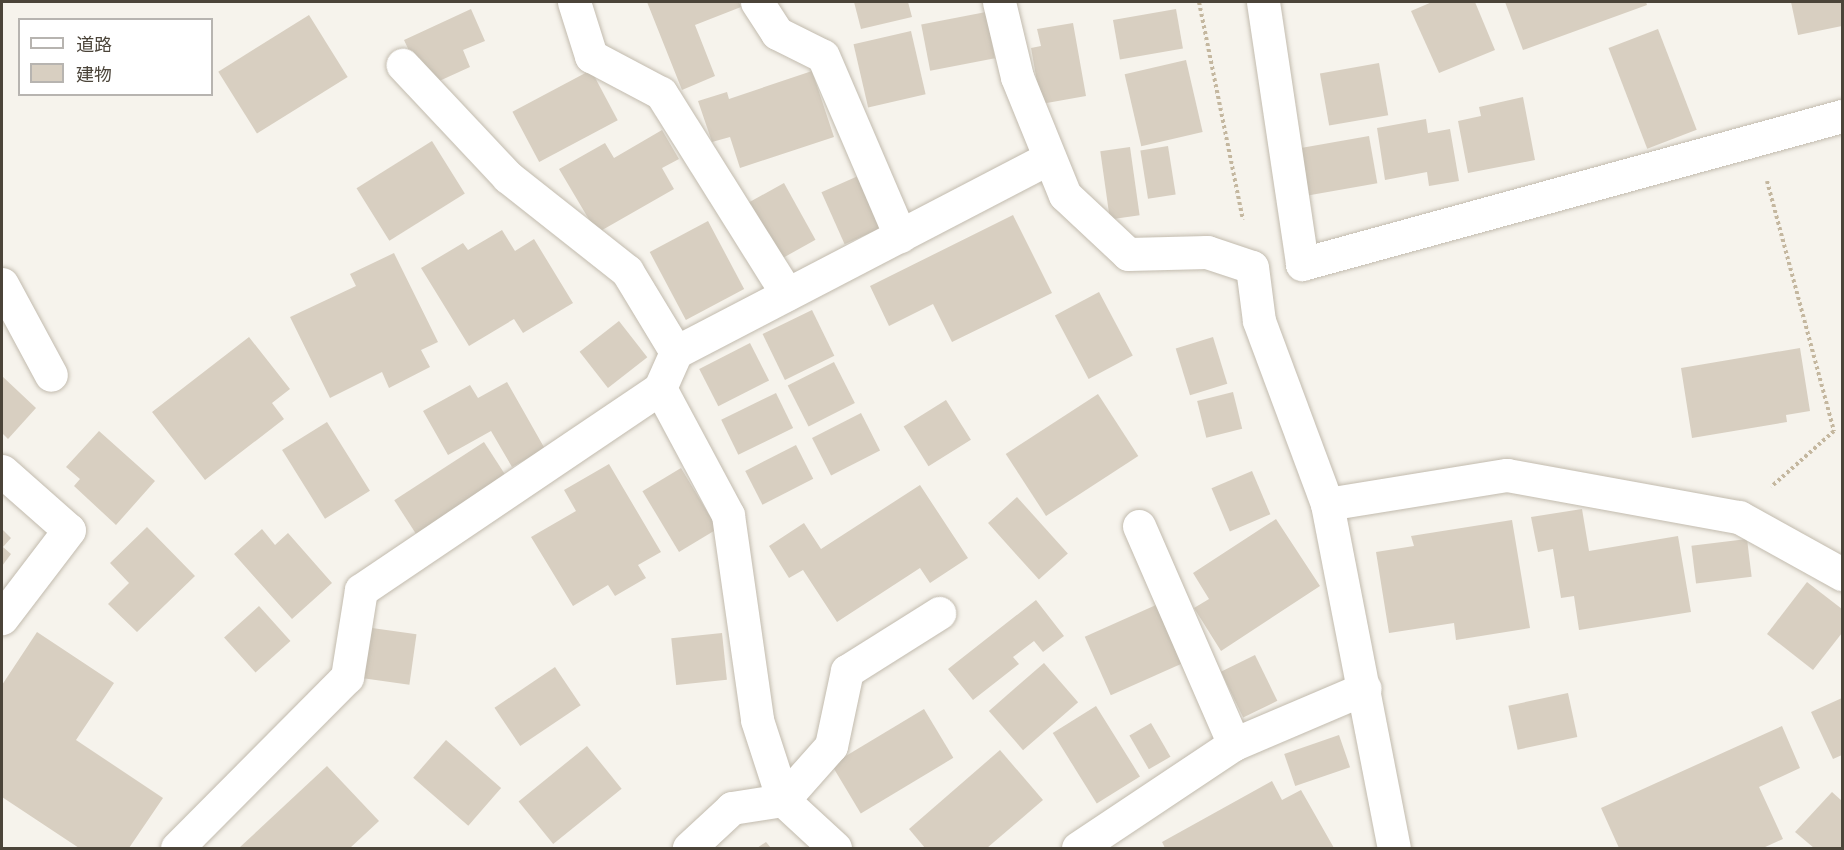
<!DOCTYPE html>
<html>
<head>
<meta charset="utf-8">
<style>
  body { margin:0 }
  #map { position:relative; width:1844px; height:850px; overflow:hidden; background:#f6f3ec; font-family:"Space Grotesk","Noto Sans JP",sans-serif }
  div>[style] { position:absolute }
  .building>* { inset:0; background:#d8cfc1; transform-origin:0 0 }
  .path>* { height:4px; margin-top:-2px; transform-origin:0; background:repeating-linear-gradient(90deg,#c4b79f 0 3px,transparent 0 6px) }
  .roads { filter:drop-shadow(0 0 2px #c2bbae) drop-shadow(0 0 2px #c2bbae) }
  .minor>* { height:33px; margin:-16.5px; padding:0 16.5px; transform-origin:16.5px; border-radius:16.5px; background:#fff }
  span { translate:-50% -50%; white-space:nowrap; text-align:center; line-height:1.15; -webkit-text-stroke:4.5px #fff; paint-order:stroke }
  .frame { position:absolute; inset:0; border:3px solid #4b4439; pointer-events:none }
  .legend { position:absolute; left:18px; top:18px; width:195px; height:78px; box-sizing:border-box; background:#fff; border:2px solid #b7b4b0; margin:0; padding:8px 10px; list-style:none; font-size:18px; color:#4b4439 }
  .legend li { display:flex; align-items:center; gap:12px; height:30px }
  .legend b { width:30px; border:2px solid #b7b4b0 }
</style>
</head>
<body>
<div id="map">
  <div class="building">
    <div style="clip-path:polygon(647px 2px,739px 2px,741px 7px,695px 25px,715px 76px,682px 90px)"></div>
    <div style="clip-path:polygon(854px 2px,908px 2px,912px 17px,861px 29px)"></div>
    <div style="clip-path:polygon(1432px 2px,1475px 2px,1495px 50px,1439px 73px,1411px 11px)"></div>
    <div style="clip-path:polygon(1505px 2px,1646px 2px,1647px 5px,1523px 50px)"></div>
    <div style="clip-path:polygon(1791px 2px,1842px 2px,1842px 26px,1798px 35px)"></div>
    <div style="clip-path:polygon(471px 9px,485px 41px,463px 50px,470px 67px,426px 87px,404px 40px)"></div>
    <div style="left:1176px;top:9px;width:40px;height:64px;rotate:80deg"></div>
    <div style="left:986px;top:12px;width:47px;height:66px;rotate:79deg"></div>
    <div style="left:309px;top:15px;width:73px;height:107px;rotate:58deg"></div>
    <div style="clip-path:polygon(1073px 23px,1086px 96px,1041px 104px,1031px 48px,1041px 46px,1037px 29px)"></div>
    <div style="left:1658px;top:29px;width:108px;height:53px;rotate:69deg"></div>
    <div style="left:911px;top:31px;width:65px;height:59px;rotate:77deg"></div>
    <div style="left:1186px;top:60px;width:74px;height:63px;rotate:77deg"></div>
    <div style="left:1379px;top:63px;width:53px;height:60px;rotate:80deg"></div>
    <div style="left:591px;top:70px;width:57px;height:89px;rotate:62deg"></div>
    <div style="clip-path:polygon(812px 71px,834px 137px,740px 168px,730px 137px,712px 142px,698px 101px,727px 92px,729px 99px)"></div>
    <div style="clip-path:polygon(1523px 97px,1535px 160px,1468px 173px,1458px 121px,1481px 116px,1479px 107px)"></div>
    <div style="clip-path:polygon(1426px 119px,1428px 133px,1450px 129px,1459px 181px,1429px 186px,1427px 172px,1385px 180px,1377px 128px)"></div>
    <div style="clip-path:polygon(662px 130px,679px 159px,662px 168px,674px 189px,597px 233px,559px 169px,605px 143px,614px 158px)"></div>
    <div style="left:1369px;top:136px;width:48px;height:72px;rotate:80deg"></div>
    <div style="left:432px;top:141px;width:62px;height:89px;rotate:58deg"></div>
    <div style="left:1168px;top:146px;width:49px;height:28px;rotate:81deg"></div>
    <div style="left:1130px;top:147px;width:69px;height:30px;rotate:82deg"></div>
    <div style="left:858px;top:176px;width:57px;height:40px;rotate:66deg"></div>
    <div style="left:784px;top:183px;width:65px;height:47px;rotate:61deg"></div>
    <div style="clip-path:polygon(1013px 215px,1052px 293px,952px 342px,933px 304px,889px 326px,870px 286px)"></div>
    <div style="left:708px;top:221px;width:77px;height:66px;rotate:62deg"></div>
    <div style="clip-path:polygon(502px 230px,515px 251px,534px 239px,573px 303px,523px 333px,514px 319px,469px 346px,421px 268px,463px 243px,468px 250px)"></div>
    <div style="clip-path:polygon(394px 253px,438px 342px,421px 350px,430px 367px,389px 388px,382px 372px,330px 398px,290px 317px,356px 286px,350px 274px)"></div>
    <div style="left:1099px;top:292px;width:72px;height:50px;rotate:62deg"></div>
    <div style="left:812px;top:310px;width:51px;height:55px;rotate:64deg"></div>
    <div style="left:619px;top:321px;width:46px;height:50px;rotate:52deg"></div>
    <div style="clip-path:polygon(249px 337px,290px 389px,272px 403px,284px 419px,205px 480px,152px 412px)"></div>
    <div style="left:1213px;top:337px;width:49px;height:39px;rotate:73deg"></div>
    <div style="left:750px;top:343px;width:42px;height:57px;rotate:63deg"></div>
    <div style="clip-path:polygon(1800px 348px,1810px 411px,1786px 415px,1787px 422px,1692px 438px,1681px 368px)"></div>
    <div style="left:834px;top:362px;width:46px;height:52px;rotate:63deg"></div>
    <div style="clip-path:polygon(2px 376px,36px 408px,8px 439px,2px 433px)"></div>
    <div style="clip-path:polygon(507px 382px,545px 449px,512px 467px,491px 431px,448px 455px,423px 411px,470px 385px,478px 398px)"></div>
    <div style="left:1233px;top:392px;width:38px;height:37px;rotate:76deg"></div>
    <div style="left:776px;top:393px;width:39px;height:61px;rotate:64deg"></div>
    <div style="left:1098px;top:394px;width:74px;height:110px;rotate:57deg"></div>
    <div style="left:946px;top:400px;width:47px;height:50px;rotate:58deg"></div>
    <div style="left:861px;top:413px;width:42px;height:55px;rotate:63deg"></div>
    <div style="left:327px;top:422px;width:81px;height:53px;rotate:58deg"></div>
    <div style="clip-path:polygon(99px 431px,155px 481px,116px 525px,74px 486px,80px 479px,66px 467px)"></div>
    <div style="left:484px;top:442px;width:44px;height:107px;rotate:57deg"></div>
    <div style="left:796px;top:445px;width:38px;height:57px;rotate:63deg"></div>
    <div style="clip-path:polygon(609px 464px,661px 552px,638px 565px,646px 578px,615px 596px,608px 585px,573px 606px,531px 537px,576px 511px,564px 490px)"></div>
    <div style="left:681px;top:468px;width:71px;height:45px;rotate:59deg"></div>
    <div style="left:1252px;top:471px;width:47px;height:44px;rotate:67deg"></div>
    <div style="clip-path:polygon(920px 485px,968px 558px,930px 583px,920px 568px,837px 622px,803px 570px,789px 578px,769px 546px,804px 523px,821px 549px)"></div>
    <div style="left:1017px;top:497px;width:76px;height:39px;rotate:48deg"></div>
    <div style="clip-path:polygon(1582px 509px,1589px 551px,1678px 536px,1691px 612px,1579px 630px,1574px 596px,1561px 598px,1553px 549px,1538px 552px,1531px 517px)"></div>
    <div style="clip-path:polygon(1276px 519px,1320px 586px,1221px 651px,1194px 608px,1209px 599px,1193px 573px)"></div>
    <div style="clip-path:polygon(1512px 520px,1530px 628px,1456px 640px,1454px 623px,1389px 633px,1376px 552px,1414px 546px,1411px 536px)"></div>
    <div style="clip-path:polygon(147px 527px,195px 576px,137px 632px,108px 604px,129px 583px,110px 563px)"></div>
    <div style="clip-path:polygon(2px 529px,11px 538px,3px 547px,11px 554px,2px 566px)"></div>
    <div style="clip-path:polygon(262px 529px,275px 545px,288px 533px,332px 583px,292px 619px,234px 554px)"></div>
    <div style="left:1747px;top:539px;width:38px;height:56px;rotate:83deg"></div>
    <div style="clip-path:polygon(1807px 582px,1842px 609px,1842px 633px,1813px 670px,1767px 634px)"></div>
    <div style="clip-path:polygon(1036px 600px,1064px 636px,1043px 652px,1034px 641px,1013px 657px,1019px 664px,973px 700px,948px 669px)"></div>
    <div style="left:1156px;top:605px;width:64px;height:78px;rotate:66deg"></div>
    <div style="left:259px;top:606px;width:47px;height:47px;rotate:48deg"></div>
    <div style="left:365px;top:627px;width:52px;height:51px;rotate:8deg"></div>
    <div style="clip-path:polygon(37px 632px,114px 683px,76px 740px,163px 798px,129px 848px,79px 848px,2px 797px,2px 685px)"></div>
    <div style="left:722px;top:633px;width:47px;height:51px;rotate:84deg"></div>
    <div style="left:1255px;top:655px;width:51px;height:38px;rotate:64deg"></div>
    <div style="left:1044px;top:663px;width:52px;height:73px;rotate:49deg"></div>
    <div style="left:555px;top:667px;width:46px;height:73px;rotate:56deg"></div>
    <div style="left:1568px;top:693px;width:45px;height:61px;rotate:78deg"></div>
    <div style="clip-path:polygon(1842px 698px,1842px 755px,1833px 759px,1811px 712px)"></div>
    <div style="left:1096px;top:706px;width:83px;height:51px;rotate:58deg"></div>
    <div style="left:924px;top:709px;width:57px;height:108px;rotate:59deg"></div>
    <div style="left:1151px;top:723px;width:39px;height:25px;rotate:60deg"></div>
    <div style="clip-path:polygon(1782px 726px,1800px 768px,1759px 787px,1783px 839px,1763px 848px,1619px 848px,1601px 808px)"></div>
    <div style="left:1339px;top:735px;width:34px;height:58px;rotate:71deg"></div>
    <div style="left:446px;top:740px;width:73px;height:50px;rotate:41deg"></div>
    <div style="left:587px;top:746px;width:55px;height:88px;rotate:51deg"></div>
    <div style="clip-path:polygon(1000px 750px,1043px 800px,987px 848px,925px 848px,909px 829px)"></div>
    <div style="clip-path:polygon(327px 766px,379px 821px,350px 848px,239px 848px)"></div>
    <div style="clip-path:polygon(1272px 781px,1282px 800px,1301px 790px,1334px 848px,1165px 848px,1162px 842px)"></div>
    <div style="clip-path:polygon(1832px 792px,1842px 801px,1842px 848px,1814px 848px,1795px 832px)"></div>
    <div style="clip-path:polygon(766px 842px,771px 848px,757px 848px)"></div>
  </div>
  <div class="path">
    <div style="left:1199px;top:2px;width:222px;rotate:78.6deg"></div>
    <div style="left:1767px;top:181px;width:259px;rotate:75deg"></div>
    <div style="left:1834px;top:431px;width:84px;rotate:138.4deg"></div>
  </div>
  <div class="roads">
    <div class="minor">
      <div style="left:574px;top:2px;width:57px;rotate:72.5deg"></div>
      <div style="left:591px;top:56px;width:79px;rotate:27.9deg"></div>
      <div style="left:661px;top:93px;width:237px;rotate:57.9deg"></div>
      <div style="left:757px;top:2px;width:37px;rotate:57deg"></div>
      <div style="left:777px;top:33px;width:51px;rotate:26.6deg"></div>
      <div style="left:823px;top:56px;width:196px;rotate:66.8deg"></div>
      <div style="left:999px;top:2px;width:77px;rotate:76.5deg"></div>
      <div style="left:1017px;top:77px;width:127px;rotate:67.9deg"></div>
      <div style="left:1065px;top:195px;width:86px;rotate:43.1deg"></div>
      <div style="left:1128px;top:254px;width:79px;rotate:-1.5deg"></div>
      <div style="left:1207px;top:252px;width:47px;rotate:18.4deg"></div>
      <div style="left:1252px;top:267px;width:54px;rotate:82.6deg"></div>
      <div style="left:1259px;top:321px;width:195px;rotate:69.6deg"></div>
      <div style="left:1327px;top:504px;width:350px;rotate:79deg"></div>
      <div style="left:1263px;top:2px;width:265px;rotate:81.5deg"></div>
      <div style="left:1302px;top:264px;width:560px;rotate:-15.33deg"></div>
      <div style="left:2px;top:284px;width:103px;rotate:61.7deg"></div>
      <div style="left:676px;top:352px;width:417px;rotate:-27.5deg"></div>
      <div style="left:660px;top:388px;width:144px;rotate:61.8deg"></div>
      <div style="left:728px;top:515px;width:207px;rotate:81.9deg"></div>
      <div style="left:757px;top:720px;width:84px;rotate:72deg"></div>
      <div style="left:783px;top:800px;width:52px;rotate:171.1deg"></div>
      <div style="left:732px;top:808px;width:59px;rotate:137.1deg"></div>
      <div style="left:2px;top:471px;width:89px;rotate:41.4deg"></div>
      <div style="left:69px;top:530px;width:111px;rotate:127.3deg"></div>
      <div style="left:1327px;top:504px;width:182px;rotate:-9.2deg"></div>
      <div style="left:1507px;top:475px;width:236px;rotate:10.3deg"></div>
      <div style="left:1739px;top:517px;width:118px;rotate:29deg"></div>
      <div style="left:1139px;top:526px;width:238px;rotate:66.5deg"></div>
      <div style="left:177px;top:848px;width:241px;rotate:-45.2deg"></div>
      <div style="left:347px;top:677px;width:88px;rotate:-80.9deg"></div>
      <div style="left:361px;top:590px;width:361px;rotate:-34deg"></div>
      <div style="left:660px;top:388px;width:39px;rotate:-66deg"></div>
      <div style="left:676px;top:352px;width:95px;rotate:-121.2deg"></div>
      <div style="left:627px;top:271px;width:152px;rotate:-141.7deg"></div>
      <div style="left:508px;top:177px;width:154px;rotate:-133.2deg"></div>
      <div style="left:835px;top:848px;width:71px;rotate:-137.3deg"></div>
      <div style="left:783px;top:800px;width:72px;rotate:-48.4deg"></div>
      <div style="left:831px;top:746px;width:77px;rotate:-78deg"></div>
      <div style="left:847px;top:671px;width:109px;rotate:-32.2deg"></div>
      <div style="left:1078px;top:848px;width:187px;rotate:-33.7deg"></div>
      <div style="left:1234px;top:744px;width:142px;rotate:-23.1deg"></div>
    </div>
  </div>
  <div class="frame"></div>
  <ul class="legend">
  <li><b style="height:8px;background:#fff"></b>道路</li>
  <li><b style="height:16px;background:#d8cfc1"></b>建物</li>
  </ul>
</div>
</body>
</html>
